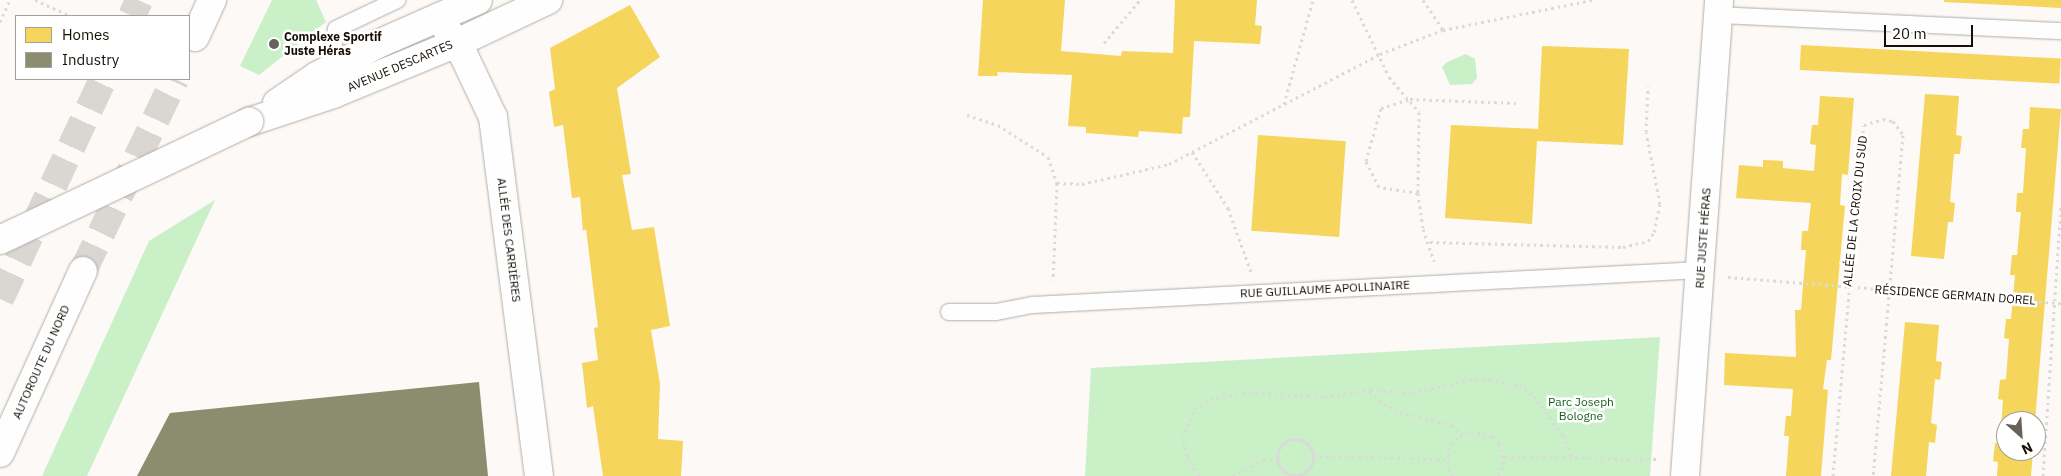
<!DOCTYPE html>
<html>
<head>
<meta charset="utf-8">
<style>
  body { margin:0 }
  #map { position:relative; width:2061px; height:476px; overflow:hidden; background:#fcf9f6; font-family:"IBM Plex Sans",sans-serif }
  div>[style] { position:absolute }
  .green>* { inset:0; background:#caf0c8 }
  .homes>* { inset:0; background:#f6d55c; transform-origin:0 0 }
  .industry>* { inset:0; background:#8c8c6e }
  .motorway-tunnel>* { height:28px; margin-top:-14px; transform-origin:0; background:repeating-linear-gradient(90deg,#dad6d2 0 28px,transparent 0 42px) }
  .path>* { height:3px; margin-top:-1.5px; transform-origin:0; background:repeating-linear-gradient(90deg,#dadad8 0 2.5px,transparent 0 6.5px) }
  .path>.ring { margin:-1.5px; padding:0; box-sizing:content-box; background:none; border:3px solid #dadad8; border-radius:50% }
  .roads { filter:drop-shadow(0 0 1px #b2ada7) drop-shadow(0 0 1px #b2ada7) }
  .service>* { height:16px; margin:-8px; padding:0 8px; transform-origin:8px; border-radius:8px; background:#fffefe }
  .minor>* { height:28px; margin:-14px; padding:0 14px; transform-origin:14px; border-radius:14px; background:#fffefe }
  .primary>* { height:28px; margin:-14px; padding:0 14px; transform-origin:14px; border-radius:14px; background:#fffefe }
  .motorway>* { height:28px; margin:-14px; padding:0 14px; transform-origin:14px; border-radius:14px; background:#fffefe }
  .bridges { filter:drop-shadow(0 0 1px #b2ada7) drop-shadow(0 0 1px #b2ada7) }
  .primary-bridge>* { height:28px; margin:-14px; padding:0 14px; transform-origin:14px; border-radius:14px; background:#fffefe }
  .dots>* { width:14px; height:14px; translate:-50% -50%; box-sizing:border-box; border:2px solid #fff; border-radius:50% }
  span { translate:-50% -50%; white-space:nowrap; text-align:center; line-height:1.15; -webkit-text-stroke:5px #fff; paint-order:stroke }
  .poi-label { font-size:12px; color:#170f07; font-weight:700 }
  .left { translate:0 -50%; text-align:left }
  .street-label { font-size:12px; color:#170f07 }
  .park-label { font-size:12px; color:#145d1c }
  .legend { position:absolute; left:15px; top:15px; width:175px; height:65px; box-sizing:border-box; background:#fff; border:1px solid #a29f9c; margin:0; padding:6px 9px; list-style:none; font-size:15px; color:#170f07 }
  .legend li { display:flex; align-items:center; gap:10px; height:25px }
  .legend b { width:25px; border:1px solid #a29f9c }
  .north { position:absolute; left:1996px; top:411px; width:50px; height:50px; box-sizing:border-box; background:#fff; border:1px solid #a29f9c; border-radius:50%; rotate:154deg; font-size:14px; font-weight:700; line-height:20px; text-align:center; color:#170f07 }
  .north::after { content:''; display:block; margin:auto; width:18px; height:22px; background:#67615b; clip-path:polygon(50% 0,100% 100%,50% 72%,0 100%) }
  .scale { position:absolute; left:1884px; top:25px; width:89px; height:22px; box-sizing:border-box; border:2px solid #170f07; border-top:0; padding-left:6px; font-size:15px; line-height:18px; white-space:nowrap; color:#170f07; -webkit-text-stroke:4px #fff; paint-order:stroke }
</style>
</head>
<body>
<div id="map">
  <div class="green">
    <div style="clip-path:polygon(272px 0,316px 0,326px 22px,259px 75px,240px 66px)"></div>
    <div style="clip-path:polygon(1466px 54px,1475px 59px,1477px 78px,1472px 84px,1450px 85px,1442px 67px,1447px 62px)"></div>
    <div style="clip-path:polygon(215px 200px,87px 476px,42px 476px,149px 241px)"></div>
    <div style="clip-path:polygon(1660px 337px,1650px 476px,1085px 476px,1091px 368px)"></div>
  </div>
  <div class="homes">
    <div style="clip-path:polygon(983px 0,1065px 0,1061px 51px,1121px 56px,1122px 51px,1173px 53px,1175px 0,1257px 0,1255px 25px,1262px 26px,1260px 44px,1194px 41px,1190px 117px,1183px 117px,1182px 134px,1139px 131px,1138px 137px,1086px 133px,1086px 127px,1068px 126px,1072px 75px,997px 72px,998px 76px,978px 76px)"></div>
    <div style="clip-path:polygon(1944px 0,2061px 0,2061px 8px,1944px 2px)"></div>
    <div style="clip-path:polygon(630px 5px,660px 57px,617px 88px,631px 174px,622px 175px,632px 230px,654px 227px,670px 326px,651px 330px,660px 384px,658px 439px,683px 441px,681px 476px,603px 476px,593px 406px,587px 408px,582px 363px,598px 360px,594px 328px,598px 327px,586px 229px,583px 231px,580px 197px,572px 198px,563px 125px,554px 127px,549px 92px,555px 89px,550px 48px)"></div>
    <div style="left:1801px;top:45px;width:260px;height:25px;rotate:3deg"></div>
    <div style="clip-path:polygon(1542px 46px,1629px 49px,1623px 145px,1537px 141px,1532px 224px,1445px 218px,1451px 125px,1538px 129px)"></div>
    <div style="clip-path:polygon(1925px 94px,1959px 96px,1956px 135px,1962px 136px,1960px 154px,1954px 154px,1950px 202px,1955px 203px,1953px 222px,1948px 222px,1944px 259px,1911px 256px)"></div>
    <div style="clip-path:polygon(1820px 96px,1854px 98px,1848px 175px,1842px 174px,1840px 205px,1845px 206px,1831px 360px,1827px 360px,1823px 389px,1828px 390px,1821px 476px,1786px 476px,1789px 436px,1784px 436px,1786px 416px,1791px 416px,1793px 389px,1724px 385px,1725px 353px,1796px 357px,1795px 310px,1801px 310px,1806px 250px,1801px 250px,1802px 231px,1808px 231px,1811px 203px,1736px 198px,1739px 165px,1763px 167px,1763px 160px,1783px 161px,1783px 168px,1814px 171px,1816px 145px,1810px 144px,1812px 125px,1818px 125px)"></div>
    <div style="clip-path:polygon(2030px 107px,2061px 109px,2035px 421px,2006px 421px,2006px 451px,2033px 451px,2031px 476px,1997px 476px,1998px 462px,1993px 461px,1995px 443px,2000px 443px,2003px 400px,1998px 399px,2000px 380px,2006px 379px,2009px 339px,2004px 338px,2006px 319px,2011px 319px,2015px 275px,2010px 275px,2012px 255px,2017px 255px,2021px 212px,2016px 212px,2017px 193px,2023px 193px,2026px 148px,2021px 148px,2023px 129px,2029px 129px)"></div>
    <div style="left:1258px;top:135px;width:88px;height:96px;rotate:4deg"></div>
    <div style="clip-path:polygon(1905px 322px,1939px 325px,1936px 361px,1942px 362px,1940px 380px,1935px 379px,1931px 423px,1937px 425px,1935px 443px,1929px 442px,1926px 476px,1891px 476px)"></div>
  </div>
  <div class="industry">
    <div style="clip-path:polygon(479px 382px,488px 476px,137px 476px,170px 413px)"></div>
  </div>
  <div class="motorway-tunnel">
    <div style="left:132px;top:16px;width:17px;rotate:-66deg"></div>
    <div style="left:83px;top:271px;width:213px;rotate:-64.4deg"></div>
    <div style="left:0;top:299px;width:243px;rotate:-64.9deg"></div>
  </div>
  <div class="path">
    <div style="left:35px;top:0;width:39px;rotate:24deg"></div>
    <div style="left:1352px;top:0;width:85px;rotate:64.3deg"></div>
    <div style="left:1389px;top:77px;width:46px;rotate:49.4deg"></div>
    <div style="left:1419px;top:112px;width:81px;rotate:90.7deg"></div>
    <div style="left:1418px;top:193px;width:36px;rotate:82deg"></div>
    <div style="left:1423px;top:229px;width:34px;rotate:71deg"></div>
    <div style="left:1423px;top:0;width:36px;rotate:56deg"></div>
    <div style="left:0;top:22px;width:24px;rotate:-66deg"></div>
    <div style="left:1104px;top:43px;width:56px;rotate:-50.1deg"></div>
    <div style="left:1284px;top:104px;width:108px;rotate:-74.4deg"></div>
    <div style="left:967px;top:115px;width:33px;rotate:18deg"></div>
    <div style="left:998px;top:125px;width:59px;rotate:32.6deg"></div>
    <div style="left:1048px;top:157px;width:28px;rotate:71deg"></div>
    <div style="left:1057px;top:183px;width:98px;rotate:92.3deg"></div>
    <div style="left:1192px;top:152px;width:67px;rotate:57.3deg"></div>
    <div style="left:1228px;top:208px;width:68px;rotate:70.2deg"></div>
    <div style="left:1057px;top:183px;width:25px;rotate:2deg"></div>
    <div style="left:1082px;top:184px;width:89px;rotate:-12.9deg"></div>
    <div style="left:1169px;top:164px;width:238px;rotate:-27.5deg"></div>
    <div style="left:1380px;top:54px;width:67px;rotate:-20.9deg"></div>
    <div style="left:1443px;top:30px;width:152px;rotate:-11.4deg"></div>
    <div style="left:1418px;top:193px;width:39px;rotate:-171deg"></div>
    <div style="left:1379px;top:187px;width:29px;rotate:-117deg"></div>
    <div style="left:1366px;top:161px;width:55px;rotate:-74.2deg"></div>
    <div style="left:1381px;top:108px;width:30px;rotate:-17deg"></div>
    <div style="left:1410px;top:99px;width:106px;rotate:2.2deg"></div>
    <div style="left:1430px;top:242px;width:193px;rotate:1.5deg"></div>
    <div style="left:1623px;top:247px;width:26px;rotate:-13deg"></div>
    <div style="left:1648px;top:241px;width:11px;rotate:-56deg"></div>
    <div style="left:1654px;top:232px;width:29px;rotate:-78deg"></div>
    <div style="left:1660px;top:204px;width:73px;rotate:-101deg"></div>
    <div style="left:1646px;top:132px;width:46px;rotate:-87.5deg"></div>
    <div style="left:1728px;top:277px;width:334px;rotate:4.5deg"></div>
    <div style="left:1370px;top:391px;width:19px;rotate:43deg"></div>
    <div style="left:1384px;top:404px;width:18px;rotate:27deg"></div>
    <div style="left:1400px;top:412px;width:54px;rotate:14deg"></div>
    <div style="left:1452px;top:425px;width:13px;rotate:51deg"></div>
    <div class="ring" style="left:1277px;top:439px;width:33px;height:33px"></div>
    <div style="left:1313px;top:456px;width:134px;rotate:1.3deg"></div>
    <div style="left:1504px;top:457px;width:154px;rotate:0.7deg"></div>
    <div style="left:1199px;top:476px;width:23px;rotate:-121deg"></div>
    <div style="left:1187px;top:456px;width:18px;rotate:-103deg"></div>
    <div style="left:1183px;top:438px;width:31px;rotate:-69deg"></div>
    <div style="left:1194px;top:409px;width:19px;rotate:-32deg"></div>
    <div style="left:1210px;top:399px;width:40px;rotate:-10deg"></div>
    <div style="left:1249px;top:392px;width:75px;rotate:3.8deg"></div>
    <div style="left:1324px;top:397px;width:47px;rotate:-8.7deg"></div>
    <div style="left:1370px;top:390px;width:42px;rotate:4.1deg"></div>
    <div style="left:1412px;top:393px;width:58px;rotate:-12.8deg"></div>
    <div style="left:1469px;top:380px;width:20px;rotate:-3deg"></div>
    <div style="left:1489px;top:379px;width:31px;rotate:13deg"></div>
    <div style="left:1519px;top:386px;width:18px;rotate:34deg"></div>
    <div style="left:1534px;top:396px;width:49px;rotate:53.4deg"></div>
    <div style="left:1563px;top:435px;width:25px;rotate:69deg"></div>
    <div style="left:1233px;top:476px;width:34px;rotate:-28deg"></div>
    <div style="left:1263px;top:460px;width:14px;rotate:-8deg"></div>
    <div style="left:1453px;top:476px;width:8px;rotate:-120deg"></div>
    <div style="left:1449px;top:469px;width:19px;rotate:-93deg"></div>
    <div style="left:1448px;top:450px;width:19px;rotate:-51deg"></div>
    <div style="left:1460px;top:435px;width:12px;rotate:-20deg"></div>
    <div style="left:1471px;top:431px;width:23px;rotate:13deg"></div>
    <div style="left:1493px;top:436px;width:9px;rotate:49deg"></div>
    <div style="left:1499px;top:443px;width:19px;rotate:74deg"></div>
    <div style="left:1504px;top:461px;width:16px;rotate:108deg"></div>
    <div style="left:1833px;top:476px;width:352px;rotate:-85deg"></div>
    <div style="left:1864px;top:125px;width:20px;rotate:-18deg"></div>
    <div style="left:1883px;top:119px;width:10px;rotate:11deg"></div>
    <div style="left:1893px;top:121px;width:17px;rotate:54deg"></div>
    <div style="left:1903px;top:135px;width:342px;rotate:95deg"></div>
    <div style="left:2043px;top:476px;width:269px;rotate:-86.2deg"></div>
  </div>
  <div class="roads">
    <div class="service">
      <div style="left:1718px;top:15px;width:343px;rotate:2.7deg"></div>
      <div style="left:330px;top:70px;width:41px;rotate:-81.7deg"></div>
      <div style="left:336px;top:29px;width:68px;rotate:-25.4deg"></div>
      <div style="left:949px;top:312px;width:47px"></div>
      <div style="left:996px;top:312px;width:38px;rotate:-11deg"></div>
      <div style="left:1033px;top:305px;width:669px;rotate:-3deg"></div>
    </div>
    <div class="minor">
      <div style="left:439px;top:17px;width:46px;rotate:57.3deg"></div>
      <div style="left:464px;top:56px;width:68px;rotate:64.6deg"></div>
      <div style="left:493px;top:117px;width:362px;rotate:82.7deg"></div>
      <div style="left:1685px;top:476px;width:477px;rotate:-85.9deg"></div>
    </div>
    <div class="primary">
      <div style="left:277px;top:103px;width:48px;rotate:-34deg"></div>
      <div style="left:317px;top:76px;width:69px;rotate:-27.7deg"></div>
      <div style="left:378px;top:44px;width:109px;rotate:-23.7deg"></div>
      <div style="left:249px;top:122px;width:89px;rotate:-18.4deg"></div>
      <div style="left:333px;top:94px;width:134px;rotate:-22.4deg"></div>
      <div style="left:457px;top:43px;width:101px;rotate:-25.3deg"></div>
    </div>
    <div class="motorway">
      <div style="left:195px;top:37px;width:41px;rotate:-65.3deg"></div>
      <div style="left:0;top:453px;width:200px;rotate:-65.5deg"></div>
    </div>
  </div>
  <div class="bridges">
    <div class="primary-bridge">
      <div style="left:0;top:240px;width:276px;rotate:-25.4deg"></div>
    </div>
  </div>
  <div class="dots">
    <div style="left:274px;top:44px;background:#67615b"></div>
  </div>
  <div class="poi-label">
    <span class="left" style="left:284px;top:44px">Complexe Sportif<br>Juste Héras</span>
  </div>
  <div class="street-label">
    <span style="left:400px;top:66px;rotate:-23deg">AVENUE DESCARTES</span>
    <span style="left:1855px;top:211px;rotate:-84deg">ALLÉE DE LA CROIX DU SUD</span>
    <span style="left:1703px;top:238px;rotate:-86deg">RUE JUSTE HÉRAS</span>
    <span style="left:509px;top:240px;rotate:83deg">ALLÉE DES CARRIÈRES</span>
    <span style="left:1325px;top:289px;rotate:-3deg">RUE GUILLAUME APOLLINAIRE</span>
    <span style="left:1955px;top:295px;rotate:4deg">RÉSIDENCE GERMAIN DOREL</span>
    <span style="left:41px;top:362px;rotate:-66deg">AUTOROUTE DU NORD</span>
  </div>
  <div class="park-label">
    <span style="left:1581px;top:409px">Parc Joseph<br>Bologne</span>
  </div>
  <ul class="legend">
  <li><b style="height:14px;background:#f6d55c"></b>Homes</li>
  <li><b style="height:14px;background:#8c8c6e"></b>Industry</li>
  </ul>
  <div class="north">N</div>
  <div class="scale">20 m</div>
</div>
</body>
</html>
